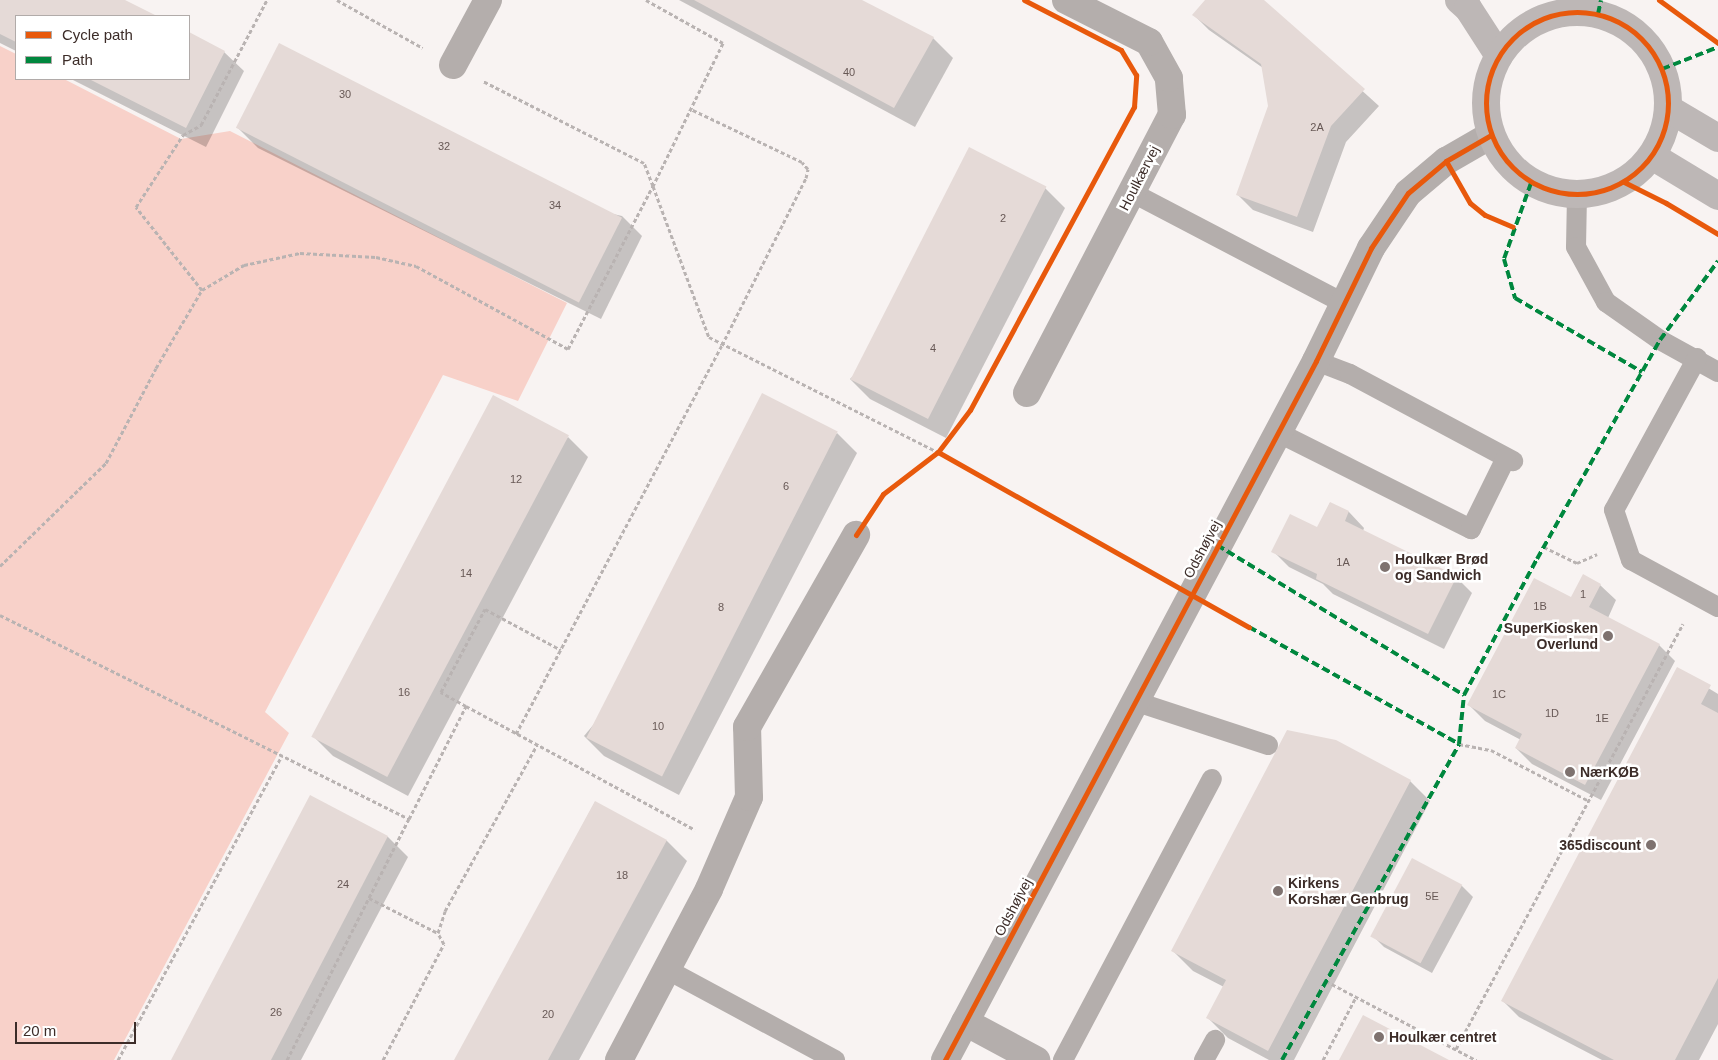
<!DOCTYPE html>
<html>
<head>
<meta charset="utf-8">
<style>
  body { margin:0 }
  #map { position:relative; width:1718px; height:1060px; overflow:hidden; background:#f8f3f2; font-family:Arial,sans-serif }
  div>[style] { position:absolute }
  .green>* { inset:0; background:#f8d1c9 }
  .shadow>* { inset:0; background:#0003 }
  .building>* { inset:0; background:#e5dad7; transform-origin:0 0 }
  .path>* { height:3px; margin-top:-1.5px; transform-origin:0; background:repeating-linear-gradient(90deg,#b9b3b2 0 4px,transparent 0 6.5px) }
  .lane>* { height:20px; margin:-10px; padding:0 10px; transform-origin:10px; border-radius:10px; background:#b4aeac }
  .street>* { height:28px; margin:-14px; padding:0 14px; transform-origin:14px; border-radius:14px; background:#b4aeac }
  .secondary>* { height:28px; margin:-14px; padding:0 14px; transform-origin:14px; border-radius:14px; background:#bdb7b6 }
  .secondary>.ring { margin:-14px; padding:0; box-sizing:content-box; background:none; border:28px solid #bdb7b6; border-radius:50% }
  .quiet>* { height:4px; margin-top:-2px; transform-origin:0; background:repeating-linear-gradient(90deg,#00873e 0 8px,transparent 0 12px) }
  .cycleway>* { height:5px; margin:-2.5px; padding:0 2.5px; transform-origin:2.5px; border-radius:2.5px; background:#e8590c }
  .cycleway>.ring { margin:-2.5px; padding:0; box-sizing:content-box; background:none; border:5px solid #e8590c; border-radius:50% }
  .dots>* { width:14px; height:14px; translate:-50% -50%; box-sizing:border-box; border:2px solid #fff; border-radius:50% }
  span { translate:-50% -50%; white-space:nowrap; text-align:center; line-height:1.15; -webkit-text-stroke:5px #fff; paint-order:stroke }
  .number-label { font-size:11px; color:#675855 }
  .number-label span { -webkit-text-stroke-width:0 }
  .street-label { font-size:14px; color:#3c2c28 }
  .poi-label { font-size:14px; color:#3c2c28; font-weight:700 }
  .left { translate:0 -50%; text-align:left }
  .right { translate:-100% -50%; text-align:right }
  .legend { position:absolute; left:15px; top:15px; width:175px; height:65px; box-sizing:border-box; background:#fff; border:1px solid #b1aba9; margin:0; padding:6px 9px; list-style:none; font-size:15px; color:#3c2c28 }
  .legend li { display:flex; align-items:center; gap:10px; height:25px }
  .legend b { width:25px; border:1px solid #b1aba9 }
  .scale { position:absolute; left:15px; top:1022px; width:121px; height:22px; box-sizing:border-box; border:2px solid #3c2c28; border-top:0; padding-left:6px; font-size:15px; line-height:18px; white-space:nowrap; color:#3c2c28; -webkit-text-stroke:4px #fff; paint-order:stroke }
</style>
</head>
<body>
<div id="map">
  <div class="green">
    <div style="clip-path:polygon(0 46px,16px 54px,16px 79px,64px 79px,181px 139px,230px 131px,567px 303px,518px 401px,443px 375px,265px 712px,289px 733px,114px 1060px,0 1060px)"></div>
  </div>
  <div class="shadow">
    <div style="clip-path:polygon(0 0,122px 0,155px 16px,16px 16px,16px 51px,0 43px)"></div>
    <div style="clip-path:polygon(679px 0,860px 0,933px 38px,953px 58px,915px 127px)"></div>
    <div style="clip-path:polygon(1207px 0,1262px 0,1379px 106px,1346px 142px,1313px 232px,1253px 210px,1238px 195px,1269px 106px,1263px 68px,1209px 30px,1194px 15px)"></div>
    <div style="clip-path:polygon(189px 34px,224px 52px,244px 71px,206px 147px,71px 79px,189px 79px)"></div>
    <div style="clip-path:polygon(238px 128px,622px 216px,642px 236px,601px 319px,258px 148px)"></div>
    <div style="clip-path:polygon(1045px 188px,1065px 208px,946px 438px,870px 399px,850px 379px)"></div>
    <div style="clip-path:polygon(837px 433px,857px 453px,679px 795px,604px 756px,584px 736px)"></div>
    <div style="clip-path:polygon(568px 437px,588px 457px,408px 796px,333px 756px,313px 736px)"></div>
    <div style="clip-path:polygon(1330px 503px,1349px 512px,1364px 528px,1363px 531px,1456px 577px,1472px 593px,1444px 649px,1333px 594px,1323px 584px,1289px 567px,1273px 551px,1318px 529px)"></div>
    <div style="clip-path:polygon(1600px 585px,1616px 600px,1608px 618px,1659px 645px,1675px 661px,1601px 800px,1532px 764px,1516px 748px,1521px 740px,1485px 721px,1469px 705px,1571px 599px)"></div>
    <div style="clip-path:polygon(1677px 669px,1718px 694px,1718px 1024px,1699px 1060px,1602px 1060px,1519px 1017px,1503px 1001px)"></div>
    <div style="clip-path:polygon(1410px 781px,1430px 801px,1294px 1060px,1269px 1060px,1228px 1038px,1208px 1018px,1224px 987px,1193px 971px,1173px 951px)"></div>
    <div style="clip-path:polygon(311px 797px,388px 837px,408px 857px,301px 1060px,172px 1060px)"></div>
    <div style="clip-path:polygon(595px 802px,667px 841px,687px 861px,579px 1060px,456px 1060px)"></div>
    <div style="clip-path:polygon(1413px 860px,1462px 886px,1473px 897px,1432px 973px,1384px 947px,1373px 936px)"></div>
  </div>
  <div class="building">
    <div style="clip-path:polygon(0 0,125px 0,157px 16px,16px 16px,16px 42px,0 34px)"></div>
    <div style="clip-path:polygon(694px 0,862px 0,934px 37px,894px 108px)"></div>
    <div style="clip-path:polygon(1205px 0,1264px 0,1365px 89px,1331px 126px,1297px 217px,1236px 195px,1268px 106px,1261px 64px,1192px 15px)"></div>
    <div style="clip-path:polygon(189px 32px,225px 51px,186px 128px,89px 79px,189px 79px)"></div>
    <div style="left:279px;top:43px;width:385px;height:95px;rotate:27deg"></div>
    <div style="left:969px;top:147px;width:87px;height:261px;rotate:27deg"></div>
    <div style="left:762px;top:393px;width:85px;height:387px;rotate:27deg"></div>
    <div style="left:493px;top:395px;width:86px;height:387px;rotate:28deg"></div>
    <div style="clip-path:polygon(1330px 502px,1349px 511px,1345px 521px,1457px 576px,1428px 634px,1316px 579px,1317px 574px,1271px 552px,1290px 514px,1317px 527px)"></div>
    <div style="clip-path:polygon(1583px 574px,1601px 584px,1589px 607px,1660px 644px,1585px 785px,1515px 748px,1522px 734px,1467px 705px,1534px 578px,1571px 597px)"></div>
    <div style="clip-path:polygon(1677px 667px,1711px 685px,1701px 704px,1718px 713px,1718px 978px,1675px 1060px,1614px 1060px,1501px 1001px)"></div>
    <div style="clip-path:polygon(1287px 730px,1336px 740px,1411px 780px,1268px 1051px,1206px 1018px,1226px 980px,1171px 951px)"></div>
    <div style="clip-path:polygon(310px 795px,388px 836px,271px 1060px,171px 1060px)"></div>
    <div style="clip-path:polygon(595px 801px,667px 840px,548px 1060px,454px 1060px)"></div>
    <div style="left:1412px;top:858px;width:57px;height:89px;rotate:28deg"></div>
    <div style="clip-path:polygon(1363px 1015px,1449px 1060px,1339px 1060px)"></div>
  </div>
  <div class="path">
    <div style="left:337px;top:0;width:98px;rotate:29.2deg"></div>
    <div style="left:646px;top:0;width:88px;rotate:29.2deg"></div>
    <div style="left:723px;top:43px;width:159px;rotate:116.1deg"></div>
    <div style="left:653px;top:186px;width:161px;rotate:69.7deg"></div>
    <div style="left:709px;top:337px;width:256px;rotate:26.7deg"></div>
    <div style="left:202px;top:290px;width:106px;rotate:-128.5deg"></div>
    <div style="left:136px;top:207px;width:86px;rotate:-56.9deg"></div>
    <div style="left:183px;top:135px;width:21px;rotate:-29deg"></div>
    <div style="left:201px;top:125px;width:141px;rotate:-62.2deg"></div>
    <div style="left:1544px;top:547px;width:37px;rotate:26deg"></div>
    <div style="left:1577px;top:563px;width:22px;rotate:-24deg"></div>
    <div style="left:0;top:566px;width:148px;rotate:-44.2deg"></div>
    <div style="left:106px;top:463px;width:107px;rotate:-62.2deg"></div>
    <div style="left:156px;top:368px;width:91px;rotate:-59.5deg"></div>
    <div style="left:202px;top:290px;width:49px;rotate:-30.8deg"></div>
    <div style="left:244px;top:265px;width:57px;rotate:-12.1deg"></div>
    <div style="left:300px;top:253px;width:76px;rotate:3deg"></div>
    <div style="left:376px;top:257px;width:41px;rotate:12.7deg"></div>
    <div style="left:416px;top:266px;width:173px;rotate:28.6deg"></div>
    <div style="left:568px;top:349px;width:184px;rotate:-62.5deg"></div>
    <div style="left:653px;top:186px;width:25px;rotate:-111deg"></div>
    <div style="left:644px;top:163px;width:181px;rotate:-153deg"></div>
    <div style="left:0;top:615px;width:457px;rotate:26.5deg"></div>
    <div style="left:409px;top:819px;width:127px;rotate:-63.2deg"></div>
    <div style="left:466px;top:706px;width:260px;rotate:28.4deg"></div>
    <div style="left:466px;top:706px;width:29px;rotate:-151deg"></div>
    <div style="left:441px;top:692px;width:94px;rotate:-62.1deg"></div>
    <div style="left:485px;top:609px;width:86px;rotate:28.3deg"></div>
    <div style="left:516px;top:734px;width:440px;rotate:-62.1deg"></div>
    <div style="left:722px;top:345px;width:187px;rotate:-63.3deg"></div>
    <div style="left:806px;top:178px;width:9px;rotate:-77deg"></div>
    <div style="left:808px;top:169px;width:9px;rotate:-131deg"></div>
    <div style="left:802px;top:162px;width:123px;rotate:-154.5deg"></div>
    <div style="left:1459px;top:744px;width:33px;rotate:11deg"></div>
    <div style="left:1491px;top:750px;width:110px;rotate:27.5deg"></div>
    <div style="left:369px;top:898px;width:77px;rotate:26.9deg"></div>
    <div style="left:1326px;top:981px;width:170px;rotate:27.8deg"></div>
    <div style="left:1456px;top:1049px;width:482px;rotate:-61.9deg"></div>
    <div style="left:118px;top:1060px;width:346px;rotate:-61.7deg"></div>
    <div style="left:287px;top:1060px;width:270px;rotate:-63.2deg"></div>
    <div style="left:383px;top:1060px;width:131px;rotate:-62.3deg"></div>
    <div style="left:444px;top:944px;width:13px;rotate:-119deg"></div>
    <div style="left:438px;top:933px;width:23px;rotate:-72deg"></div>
    <div style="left:445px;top:911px;width:190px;rotate:-61deg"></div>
    <div style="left:1323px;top:1060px;width:71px;rotate:-62.4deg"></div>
  </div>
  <div class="lane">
    <div style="left:1131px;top:192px;width:242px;rotate:27.6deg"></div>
    <div style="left:1577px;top:195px;width:52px;rotate:91.1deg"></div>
    <div style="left:1576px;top:247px;width:63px;rotate:61.4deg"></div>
    <div style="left:1606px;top:302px;width:66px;rotate:35.1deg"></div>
    <div style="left:1660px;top:340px;width:66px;rotate:28.9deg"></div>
    <div style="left:1697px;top:358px;width:173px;rotate:118.6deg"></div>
    <div style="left:1614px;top:510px;width:53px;rotate:71.2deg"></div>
    <div style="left:1631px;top:560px;width:99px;rotate:28.4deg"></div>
    <div style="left:1316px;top:361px;width:36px;rotate:21deg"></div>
    <div style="left:1350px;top:374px;width:185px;rotate:28.1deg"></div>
    <div style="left:1277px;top:432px;width:217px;rotate:26.6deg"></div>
    <div style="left:1471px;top:529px;width:79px;rotate:-63.8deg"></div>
    <div style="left:1134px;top:701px;width:141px;rotate:18.2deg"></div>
    <div style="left:666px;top:969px;width:192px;rotate:28.3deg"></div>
    <div style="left:1063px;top:1060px;width:318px;rotate:-62.1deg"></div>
    <div style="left:1204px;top:1060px;width:23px;rotate:-61deg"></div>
  </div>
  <div class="street">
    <div style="left:453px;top:65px;width:74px;rotate:-61.7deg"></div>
    <div style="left:1027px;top:393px;width:314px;rotate:-62.5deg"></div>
    <div style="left:1172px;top:115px;width:37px;rotate:-95deg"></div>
    <div style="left:1169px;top:78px;width:41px;rotate:-119.1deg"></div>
    <div style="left:1149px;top:42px;width:93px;rotate:-153.2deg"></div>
    <div style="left:965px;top:1022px;width:81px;rotate:28.2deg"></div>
    <div style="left:619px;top:1060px;width:193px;rotate:-62.2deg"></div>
    <div style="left:709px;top:889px;width:100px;rotate:-66.5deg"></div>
    <div style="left:749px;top:797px;width:70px;rotate:-91.6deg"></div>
    <div style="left:747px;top:727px;width:221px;rotate:-60.4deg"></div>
    <div style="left:945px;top:1060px;width:791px;rotate:-62.04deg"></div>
    <div style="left:1316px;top:361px;width:126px;rotate:-64deg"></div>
    <div style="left:1371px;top:248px;width:66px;rotate:-56.1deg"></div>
    <div style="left:1408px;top:193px;width:50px;rotate:-40.1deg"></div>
    <div style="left:1446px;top:161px;width:52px;rotate:-30deg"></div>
  </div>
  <div class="secondary">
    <div style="left:1459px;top:0;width:12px;rotate:42deg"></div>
    <div style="left:1468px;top:8px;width:57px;rotate:57.1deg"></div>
    <div class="ring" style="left:1486px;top:12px;width:154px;height:154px"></div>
    <div style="left:1669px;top:109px;width:57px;rotate:30.6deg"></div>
    <div style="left:1652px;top:156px;width:77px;rotate:31.2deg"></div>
  </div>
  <div class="quiet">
    <div style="left:1598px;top:14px;width:14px;rotate:-78deg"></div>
    <div style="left:1662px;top:69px;width:60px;rotate:-21.4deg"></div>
    <div style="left:1531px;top:183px;width:81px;rotate:109.6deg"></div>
    <div style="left:1504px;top:259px;width:41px;rotate:74.2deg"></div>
    <div style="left:1515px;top:298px;width:147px;rotate:30.2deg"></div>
    <div style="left:1217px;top:545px;width:289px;rotate:31.3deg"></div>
    <div style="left:1249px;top:627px;width:240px;rotate:29.1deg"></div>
    <div style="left:1282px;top:1060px;width:362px;rotate:-60.7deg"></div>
    <div style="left:1459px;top:744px;width:49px;rotate:-84.2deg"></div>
    <div style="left:1464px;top:695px;width:154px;rotate:-61.8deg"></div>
    <div style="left:1537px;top:559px;width:251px;rotate:-60.7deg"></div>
    <div style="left:1660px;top:340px;width:98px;rotate:-53.7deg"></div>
  </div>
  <div class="cycleway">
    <div style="left:1659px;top:0;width:73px;rotate:36.1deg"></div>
    <div class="ring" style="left:1486px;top:12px;width:177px;height:177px"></div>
    <div style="left:1446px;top:161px;width:48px;rotate:60.3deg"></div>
    <div style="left:1470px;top:203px;width:19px;rotate:39deg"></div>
    <div style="left:1485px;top:215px;width:30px;rotate:23deg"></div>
    <div style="left:1624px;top:182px;width:47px;rotate:26.6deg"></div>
    <div style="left:1666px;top:203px;width:61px;rotate:30.8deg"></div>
    <div style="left:938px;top:452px;width:357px;rotate:29.4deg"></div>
    <div style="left:856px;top:535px;width:49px;rotate:-56.6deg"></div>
    <div style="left:883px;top:494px;width:69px;rotate:-37.4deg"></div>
    <div style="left:938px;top:452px;width:53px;rotate:-52.7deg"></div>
    <div style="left:970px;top:410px;width:345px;rotate:-61.6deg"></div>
    <div style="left:1134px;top:107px;width:32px;rotate:-86deg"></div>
    <div style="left:1136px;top:75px;width:29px;rotate:-121deg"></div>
    <div style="left:1121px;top:50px;width:109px;rotate:-152.7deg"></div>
    <div style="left:945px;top:1060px;width:791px;rotate:-62.04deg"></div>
    <div style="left:1316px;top:361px;width:126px;rotate:-64deg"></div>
    <div style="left:1371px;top:248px;width:66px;rotate:-56.1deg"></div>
    <div style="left:1408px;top:193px;width:50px;rotate:-40.1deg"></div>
    <div style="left:1446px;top:161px;width:52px;rotate:-30deg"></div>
  </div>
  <div class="dots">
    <div style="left:1385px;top:567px;background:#7e726f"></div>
    <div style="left:1608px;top:636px;background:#7e726f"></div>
    <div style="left:1570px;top:772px;background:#7e726f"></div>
    <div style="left:1651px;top:845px;background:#7e726f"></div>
    <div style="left:1278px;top:891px;background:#7e726f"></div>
    <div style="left:1379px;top:1037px;background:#7e726f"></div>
  </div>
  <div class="number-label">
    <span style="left:849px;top:72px">40</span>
    <span style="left:345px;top:94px">30</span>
    <span style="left:1317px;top:127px">2A</span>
    <span style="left:444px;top:146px">32</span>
    <span style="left:555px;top:205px">34</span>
    <span style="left:1003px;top:218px">2</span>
    <span style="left:933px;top:348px">4</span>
    <span style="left:516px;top:479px">12</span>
    <span style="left:786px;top:486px">6</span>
    <span style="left:1343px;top:562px">1A</span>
    <span style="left:466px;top:573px">14</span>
    <span style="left:1583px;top:594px">1</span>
    <span style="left:1540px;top:606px">1B</span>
    <span style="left:721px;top:607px">8</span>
    <span style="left:404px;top:692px">16</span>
    <span style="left:1499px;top:694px">1C</span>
    <span style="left:1552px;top:713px">1D</span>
    <span style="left:1602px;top:718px">1E</span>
    <span style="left:658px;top:726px">10</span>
    <span style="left:622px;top:875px">18</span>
    <span style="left:343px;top:884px">24</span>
    <span style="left:1432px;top:896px">5E</span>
    <span style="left:276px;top:1012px">26</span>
    <span style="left:548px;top:1014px">20</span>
  </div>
  <div class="street-label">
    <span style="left:1139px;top:178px;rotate:-63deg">Houlkærvej</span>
    <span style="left:1202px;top:549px;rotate:-62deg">Odshøjvej</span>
    <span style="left:1013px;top:907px;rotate:-62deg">Odshøjvej</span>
  </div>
  <div class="poi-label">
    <span class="left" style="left:1395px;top:567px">Houlkær Brød<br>og Sandwich</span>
    <span class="right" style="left:1598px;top:636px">SuperKiosken<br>Overlund</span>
    <span class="left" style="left:1580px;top:772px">NærKØB</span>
    <span class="right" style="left:1641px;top:845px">365discount</span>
    <span class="left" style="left:1288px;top:891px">Kirkens<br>Korshær Genbrug</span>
    <span class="left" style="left:1389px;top:1037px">Houlkær centret</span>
  </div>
  <ul class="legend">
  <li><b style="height:6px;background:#e8590c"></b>Cycle path</li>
  <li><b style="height:6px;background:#00873e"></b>Path</li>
  </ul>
  <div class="scale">20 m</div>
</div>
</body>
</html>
